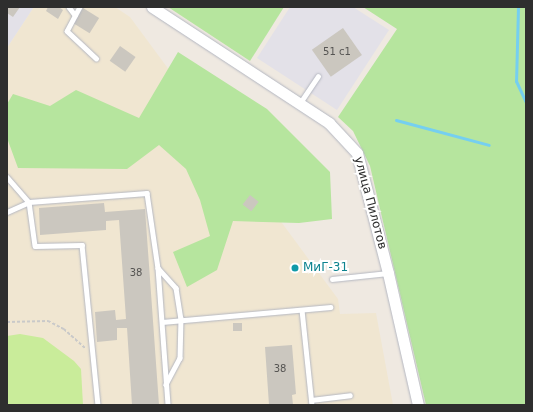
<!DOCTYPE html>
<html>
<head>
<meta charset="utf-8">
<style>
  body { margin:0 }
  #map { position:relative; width:533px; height:412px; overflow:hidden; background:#efe9e1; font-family:"DejaVu Sans",sans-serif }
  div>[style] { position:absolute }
  .industrial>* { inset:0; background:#e3e1e8 }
  .education>* { inset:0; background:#f0e6d1 }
  .green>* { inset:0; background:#b6e59e }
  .pitch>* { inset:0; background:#c9ec9a }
  .stream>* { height:3px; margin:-1.5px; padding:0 1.5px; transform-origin:1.5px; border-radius:1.5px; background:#75cff0 }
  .building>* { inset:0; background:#cbc7bf; transform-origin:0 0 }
  .path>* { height:1.5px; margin-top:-0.75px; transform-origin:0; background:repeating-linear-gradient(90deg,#c9c9c9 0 3px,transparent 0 5px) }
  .roads { filter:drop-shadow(0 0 1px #b4b7c1) drop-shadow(0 0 1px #b4b7c1) }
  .service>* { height:4.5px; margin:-2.25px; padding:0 2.25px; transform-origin:2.25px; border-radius:2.25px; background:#fff }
  .tertiary>* { height:11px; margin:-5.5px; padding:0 5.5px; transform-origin:5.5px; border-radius:5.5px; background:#fff }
  .dots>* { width:11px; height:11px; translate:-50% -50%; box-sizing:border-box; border:2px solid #fff; border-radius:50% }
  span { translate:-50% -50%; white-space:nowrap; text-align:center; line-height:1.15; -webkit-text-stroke:4px #fff; paint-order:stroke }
  .number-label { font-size:10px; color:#555452 }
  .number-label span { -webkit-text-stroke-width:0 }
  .street-label { font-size:12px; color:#2e2e2e }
  .culture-label { font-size:12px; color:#0d838f }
  .left { translate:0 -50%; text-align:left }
  .frame { position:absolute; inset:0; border:8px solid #2e2e2e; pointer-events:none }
</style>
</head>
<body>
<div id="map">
  <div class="industrial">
    <div style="clip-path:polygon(7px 7px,34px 7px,7px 48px)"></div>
    <div style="clip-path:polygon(290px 7px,353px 7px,389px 30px,337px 110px,257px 58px)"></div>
  </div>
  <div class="education">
    <div style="clip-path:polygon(34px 7px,115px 7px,130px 17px,338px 299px,340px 314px,376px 313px,393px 405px,7px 405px,7px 48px)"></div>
  </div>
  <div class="green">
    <div style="clip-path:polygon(168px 7px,284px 7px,250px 61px)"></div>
    <div style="clip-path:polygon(363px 7px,526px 7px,526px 405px,426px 405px,370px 166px,353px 131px,338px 117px,397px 29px)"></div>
    <div style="clip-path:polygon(178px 52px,267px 109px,330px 172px,332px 219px,299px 223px,233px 221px,217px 270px,187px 287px,173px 252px,210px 236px,200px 200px,186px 169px,159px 145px,127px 169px,18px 168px,7px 138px,7px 104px,13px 94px,50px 106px,76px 90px,139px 118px)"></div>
  </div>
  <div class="pitch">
    <div style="clip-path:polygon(20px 334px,43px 338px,74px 361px,81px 369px,83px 405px,7px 405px,7px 336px)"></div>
  </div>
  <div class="stream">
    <div style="left:518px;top:7px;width:74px;rotate:91.5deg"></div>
    <div style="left:516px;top:81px;width:23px;rotate:65deg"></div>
    <div style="left:396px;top:120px;width:96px;rotate:15deg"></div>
  </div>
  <div class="building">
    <div style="clip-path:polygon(7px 7px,20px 7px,13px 17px,7px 13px)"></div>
    <div style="clip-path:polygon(48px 7px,59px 7px,63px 10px,58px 19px,46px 11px)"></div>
    <div style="left:83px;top:8px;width:19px;height:18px;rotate:32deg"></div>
    <div style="left:343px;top:28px;width:33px;height:38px;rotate:55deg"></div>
    <div style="left:120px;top:46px;width:19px;height:18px;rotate:35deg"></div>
    <div style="left:250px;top:195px;width:11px;height:12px;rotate:38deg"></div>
    <div style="clip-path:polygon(104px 203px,105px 212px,145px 209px,159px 405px,132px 405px,127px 328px,117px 328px,117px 340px,97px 342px,95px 312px,115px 310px,116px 320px,126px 319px,119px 220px,106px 221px,106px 230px,40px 235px,39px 208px)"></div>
    <div style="left:242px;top:323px;width:8px;height:9px;rotate:90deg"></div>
    <div style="clip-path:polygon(292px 345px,296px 394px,292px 395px,293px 405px,269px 405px,265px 347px)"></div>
  </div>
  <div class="path">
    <div style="left:7px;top:322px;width:41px;rotate:-1.4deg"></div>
    <div style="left:48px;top:321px;width:18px;rotate:27deg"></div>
    <div style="left:64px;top:329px;width:30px;rotate:42deg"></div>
  </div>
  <div class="roads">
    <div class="service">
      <div style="left:69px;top:7px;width:10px;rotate:53deg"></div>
      <div style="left:80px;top:7px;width:27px;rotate:118deg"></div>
      <div style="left:67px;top:31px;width:40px;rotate:43deg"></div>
      <div style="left:300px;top:103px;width:32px;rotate:-56deg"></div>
      <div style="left:7px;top:177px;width:33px;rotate:49deg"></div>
      <div style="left:29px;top:202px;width:44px;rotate:82.2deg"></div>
      <div style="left:35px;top:246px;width:47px;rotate:-1.2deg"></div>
      <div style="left:82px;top:245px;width:161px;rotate:84.3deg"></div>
      <div style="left:7px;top:212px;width:24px;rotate:-24deg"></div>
      <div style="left:29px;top:202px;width:118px;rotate:-4.4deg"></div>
      <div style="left:147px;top:193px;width:76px;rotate:81.7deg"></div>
      <div style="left:158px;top:268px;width:137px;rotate:85.8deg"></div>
      <div style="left:158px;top:268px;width:27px;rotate:48deg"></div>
      <div style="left:176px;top:288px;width:30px;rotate:81deg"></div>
      <div style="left:181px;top:318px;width:40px;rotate:91.4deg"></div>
      <div style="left:180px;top:358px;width:30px;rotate:118deg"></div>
      <div style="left:332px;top:279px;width:56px;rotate:-6.1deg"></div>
      <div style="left:302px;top:310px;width:96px;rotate:84deg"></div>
      <div style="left:162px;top:322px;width:169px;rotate:-5.1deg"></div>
      <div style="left:311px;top:400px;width:39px;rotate:-7deg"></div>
    </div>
    <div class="tertiary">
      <div style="left:152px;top:7px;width:212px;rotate:33.2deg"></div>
      <div style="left:329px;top:123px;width:41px;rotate:47deg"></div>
      <div style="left:357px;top:153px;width:124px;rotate:75.5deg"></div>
      <div style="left:388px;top:273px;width:135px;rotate:77.2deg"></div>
    </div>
  </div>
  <div class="dots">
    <div style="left:295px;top:268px;background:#0f9aa8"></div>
  </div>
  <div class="number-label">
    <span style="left:337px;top:52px">51 с1</span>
    <span style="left:136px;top:273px">38</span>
    <span style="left:280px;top:369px">38</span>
  </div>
  <div class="street-label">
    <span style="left:370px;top:203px;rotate:75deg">улица Пилотов</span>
  </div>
  <div class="culture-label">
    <span class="left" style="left:303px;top:268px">МиГ-31</span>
  </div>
  <div class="frame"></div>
</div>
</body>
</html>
